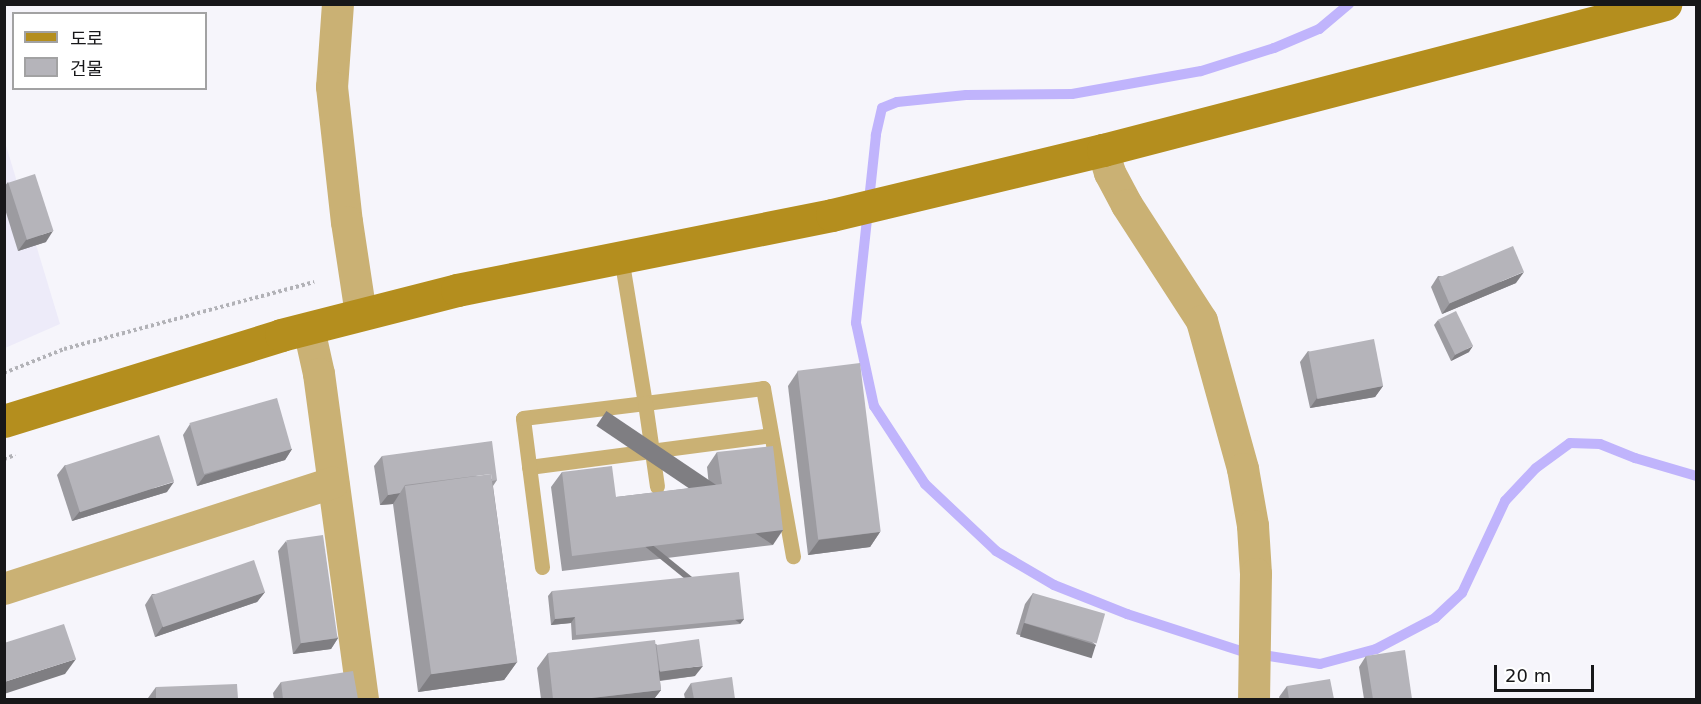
<!DOCTYPE html>
<html>
<head>
<meta charset="utf-8">
<style>
  body { margin:0 }
  #map { position:relative; width:1701px; height:704px; overflow:hidden; background:#f6f5fb; font-family:"DejaVu Sans","Noto Sans KR",sans-serif }
  div>[style] { position:absolute }
  .built>* { inset:0; background:#edebf9 }
  .stream>* { height:10px; margin:-5px; padding:0 5px; transform-origin:5px; border-radius:5px; background:#c0b4fc }
  .path>* { height:4px; margin-top:-2px; transform-origin:0; background:repeating-linear-gradient(90deg,#b2b2b7 0 3px,transparent 0 6px) }
  .lane>* { height:15px; margin:-7.5px; padding:0 7.5px; transform-origin:7.5px; border-radius:7.5px; background:#cab174 }
  .street>* { height:32px; margin:-16px; padding:0 16px; transform-origin:16px; border-radius:16px; background:#cab174 }
  .secondary>* { height:33px; margin:-16.5px; padding:0 16.5px; transform-origin:16.5px; border-radius:16.5px; background:#b48e1e }
  .wall>* { inset:0; background:#9c9ba0 }
  .shaded-wall>* { inset:0; background:#7f7e82; transform-origin:0 0 }
  .building>* { inset:0; background:#b5b4ba; transform-origin:0 0 }
  span { translate:-50% -50%; white-space:nowrap; text-align:center; line-height:1.15; -webkit-text-stroke:6px #fff; paint-order:stroke }
  .frame { position:absolute; inset:0; border:6px solid #171719; pointer-events:none }
  .legend { position:absolute; left:12px; top:12px; width:195px; height:78px; box-sizing:border-box; background:#fff; border:2px solid #a2a2a3; margin:0; padding:8px 10px; list-style:none; font-size:18px; color:#171719 }
  .legend li { display:flex; align-items:center; gap:12px; height:30px }
  .legend b { width:30px; border:2px solid #a2a2a3 }
  .scale { position:absolute; left:1494px; top:665px; width:100px; height:27px; box-sizing:border-box; border:3px solid #171719; border-top:0; padding-left:8px; font-size:18px; line-height:21px; white-space:nowrap; color:#171719; -webkit-text-stroke:4px #fff; paint-order:stroke }
</style>
</head>
<body>
<div id="map">
  <div class="built">
    <div style="clip-path:polygon(4px 139px,60px 324px,5px 348px,4px 348px)"></div>
  </div>
  <div class="stream">
    <div style="left:1349px;top:4px;width:39px;rotate:140deg"></div>
    <div style="left:1319px;top:29px;width:49px;rotate:157.1deg"></div>
    <div style="left:1274px;top:48px;width:77px;rotate:162.5deg"></div>
    <div style="left:1201px;top:71px;width:131px;rotate:169.9deg"></div>
    <div style="left:1072px;top:94px;width:106px;rotate:179.5deg"></div>
    <div style="left:966px;top:95px;width:69px;rotate:174.2deg"></div>
    <div style="left:897px;top:102px;width:16px;rotate:158deg"></div>
    <div style="left:882px;top:108px;width:28px;rotate:103deg"></div>
    <div style="left:876px;top:135px;width:189px;rotate:96.1deg"></div>
    <div style="left:856px;top:323px;width:85px;rotate:77.8deg"></div>
    <div style="left:874px;top:406px;width:93px;rotate:56.8deg"></div>
    <div style="left:925px;top:484px;width:98px;rotate:43.3deg"></div>
    <div style="left:996px;top:551px;width:67px;rotate:30.4deg"></div>
    <div style="left:1054px;top:585px;width:79px;rotate:21.7deg"></div>
    <div style="left:1127px;top:614px;width:123px;rotate:18deg"></div>
    <div style="left:1244px;top:652px;width:77px;rotate:9deg"></div>
    <div style="left:1320px;top:664px;width:58px;rotate:-15deg"></div>
    <div style="left:1376px;top:649px;width:67px;rotate:-27.7deg"></div>
    <div style="left:1435px;top:618px;width:37px;rotate:-43deg"></div>
    <div style="left:1462px;top:593px;width:102px;rotate:-64.9deg"></div>
    <div style="left:1505px;top:501px;width:45px;rotate:-46.8deg"></div>
    <div style="left:1536px;top:468px;width:42px;rotate:-36.3deg"></div>
    <div style="left:1570px;top:443px;width:30px;rotate:2deg"></div>
    <div style="left:1600px;top:444px;width:38px;rotate:22deg"></div>
    <div style="left:1635px;top:458px;width:64px;rotate:16.4deg"></div>
  </div>
  <div class="path">
    <div style="left:4px;top:373px;width:65px;rotate:-21.8deg"></div>
    <div style="left:64px;top:349px;width:259px;rotate:-15deg"></div>
    <div style="left:4px;top:459px;width:12px;rotate:-20deg"></div>
  </div>
  <div class="lane">
    <div style="left:621px;top:257px;width:148px;rotate:80.7deg"></div>
    <div style="left:645px;top:403px;width:119px;rotate:-7.2deg"></div>
    <div style="left:763px;top:388px;width:171px;rotate:79.9deg"></div>
    <div style="left:529px;top:467px;width:244px;rotate:-7.5deg"></div>
    <div style="left:542px;top:567px;width:150px;rotate:-97.3deg"></div>
    <div style="left:523px;top:418px;width:123px;rotate:-7deg"></div>
    <div style="left:645px;top:403px;width:84px;rotate:81.8deg"></div>
  </div>
  <div class="street">
    <div style="left:338px;top:4px;width:83px;rotate:94.1deg"></div>
    <div style="left:332px;top:87px;width:136px;rotate:83.7deg"></div>
    <div style="left:347px;top:222px;width:94px;rotate:81.4deg"></div>
    <div style="left:1103px;top:150px;width:24px;rotate:73deg"></div>
    <div style="left:1110px;top:173px;width:36px;rotate:62deg"></div>
    <div style="left:1127px;top:205px;width:138px;rotate:57.1deg"></div>
    <div style="left:1202px;top:321px;width:154px;rotate:74.5deg"></div>
    <div style="left:1243px;top:469px;width:58px;rotate:80deg"></div>
    <div style="left:1253px;top:526px;width:48px;rotate:86.4deg"></div>
    <div style="left:1256px;top:574px;width:126px;rotate:90.9deg"></div>
    <div style="left:309px;top:329px;width:46px;rotate:77.5deg"></div>
    <div style="left:319px;top:374px;width:329px;rotate:82.3deg"></div>
    <div style="left:4px;top:589px;width:346px;rotate:-17.9deg"></div>
  </div>
  <div class="secondary">
    <div style="left:4px;top:421px;width:290px;rotate:-17.2deg"></div>
    <div style="left:281px;top:335px;width:182px;rotate:-14.3deg"></div>
    <div style="left:457px;top:290px;width:382px;rotate:-11.3deg"></div>
    <div style="left:832px;top:215px;width:279px;rotate:-13.5deg"></div>
    <div style="left:1103px;top:150px;width:581px;rotate:-14.56deg"></div>
  </div>
  <div class="wall">
    <div style="clip-path:polygon(8px 182px,46px 242px,18px 251px,4px 206px,4px 187px)"></div>
    <div style="clip-path:polygon(1438px 276px,1516px 283px,1442px 314px,1431px 287px)"></div>
    <div style="clip-path:polygon(1438px 320px,1469px 352px,1451px 361px,1434px 325px)"></div>
    <div style="clip-path:polygon(1308px 351px,1383px 386px,1375px 397px,1310px 408px,1300px 362px)"></div>
    <div style="clip-path:polygon(798px 371px,880px 532px,870px 547px,808px 555px,788px 386px)"></div>
    <div style="clip-path:polygon(190px 424px,292px 449px,285px 460px,197px 486px,183px 435px)"></div>
    <div style="clip-path:polygon(717px 452px,773px 545px,562px 571px,551px 487px,562px 472px,616px 497px,709px 486px,707px 467px)"></div>
    <div style="clip-path:polygon(382px 456px,497px 480px,493px 486px,517px 662px,504px 680px,418px 692px,393px 504px,380px 505px,374px 466px)"></div>
    <div style="clip-path:polygon(65px 465px,167px 492px,72px 521px,57px 475px)"></div>
    <div style="clip-path:polygon(286px 541px,338px 638px,331px 649px,293px 654px,278px 551px)"></div>
    <div style="clip-path:polygon(552px 591px,744px 619px,740px 624px,572px 640px,571px 623px,551px 625px,548px 596px)"></div>
    <div style="clip-path:polygon(265px 592px,257px 602px,155px 637px,145px 605px,152px 594px)"></div>
    <div style="clip-path:polygon(1033px 593px,1096px 645px,1089px 656px,1016px 634px,1025px 604px)"></div>
    <div style="clip-path:polygon(656px 644px,695px 676px,660px 681px,661px 690px,654px 699px,541px 699px,537px 668px,548px 653px)"></div>
    <div style="clip-path:polygon(1366px 656px,1412px 699px,1364px 699px,1359px 667px)"></div>
    <div style="clip-path:polygon(281px 682px,358px 699px,274px 699px,273px 693px)"></div>
    <div style="clip-path:polygon(691px 683px,735px 699px,685px 699px,684px 694px)"></div>
    <div style="clip-path:polygon(1287px 686px,1334px 699px,1280px 699px,1279px 697px)"></div>
    <div style="clip-path:polygon(156px 687px,238px 699px,148px 699px,148px 698px)"></div>
  </div>
  <div class="shaded-wall">
    <div style="clip-path:polygon(53px 231px,46px 242px,18px 251px,26px 240px)"></div>
    <div style="clip-path:polygon(1524px 272px,1516px 283px,1442px 314px,1450px 303px)"></div>
    <div style="clip-path:polygon(1473px 346px,1469px 352px,1451px 361px,1455px 355px)"></div>
    <div style="clip-path:polygon(1383px 386px,1375px 397px,1310px 408px,1317px 398px)"></div>
    <div style="clip-path:polygon(292px 449px,285px 460px,197px 486px,205px 475px)"></div>
    <div style="clip-path:polygon(174px 482px,167px 492px,72px 521px,80px 511px)"></div>
    <div style="clip-path:polygon(400px 493px,393px 504px,380px 505px,388px 495px)"></div>
    <div style="left:783px;top:530px;width:18px;height:213px;rotate:124deg"></div>
    <div style="clip-path:polygon(880px 532px,870px 547px,808px 555px,819px 540px)"></div>
    <div style="clip-path:polygon(265px 592px,257px 602px,155px 637px,163px 626px)"></div>
    <div style="clip-path:polygon(575px 617px,571px 623px,551px 625px,555px 619px)"></div>
    <div style="left:744px;top:619px;width:6px;height:169px;rotate:129deg"></div>
    <div style="left:1024px;top:623px;width:75px;height:14px;rotate:17deg"></div>
    <div style="clip-path:polygon(338px 638px,331px 649px,293px 654px,301px 643px)"></div>
    <div style="clip-path:polygon(76px 659px,65px 674px,4px 694px,4px 682px)"></div>
    <div style="clip-path:polygon(517px 662px,504px 680px,418px 692px,431px 674px)"></div>
    <div style="clip-path:polygon(703px 666px,695px 676px,648px 682px,656px 671px)"></div>
    <div style="clip-path:polygon(661px 690px,654px 699px,583px 699px)"></div>
  </div>
  <div class="building">
    <div style="left:35px;top:174px;width:60px;height:28px;rotate:72deg"></div>
    <div style="left:1513px;top:246px;width:28px;height:81px;rotate:67deg"></div>
    <div style="left:1456px;top:311px;width:39px;height:20px;rotate:64deg"></div>
    <div style="left:1374px;top:339px;width:48px;height:67px;rotate:79deg"></div>
    <div style="left:860px;top:363px;width:170px;height:63px;rotate:83deg"></div>
    <div style="left:277px;top:398px;width:53px;height:91px;rotate:74deg"></div>
    <div style="left:159px;top:435px;width:49px;height:99px;rotate:72deg"></div>
    <div style="clip-path:polygon(492px 441px,497px 480px,492px 481px,491px 474px,405px 485px,400px 493px,388px 495px,382px 456px)"></div>
    <div style="clip-path:polygon(773px 446px,783px 530px,572px 556px,562px 472px,612px 466px,616px 497px,722px 484px,717px 452px)"></div>
    <div style="left:491px;top:474px;width:190px;height:87px;rotate:82deg"></div>
    <div style="left:323px;top:535px;width:104px;height:37px;rotate:82deg"></div>
    <div style="left:254px;top:560px;width:34px;height:108px;rotate:71deg"></div>
    <div style="clip-path:polygon(739px 572px,744px 619px,576px 635px,575px 617px,555px 619px,552px 591px)"></div>
    <div style="left:1033px;top:593px;width:75px;height:31px;rotate:16deg"></div>
    <div style="clip-path:polygon(64px 624px,76px 659px,4px 682px,4px 643px)"></div>
    <div style="left:699px;top:639px;width:27px;height:43px;rotate:82deg"></div>
    <div style="clip-path:polygon(655px 640px,661px 690px,583px 699px,553px 699px,548px 653px)"></div>
    <div style="clip-path:polygon(1405px 650px,1412px 699px,1373px 699px,1366px 656px)"></div>
    <div style="clip-path:polygon(353px 671px,358px 699px,283px 699px,281px 682px)"></div>
    <div style="clip-path:polygon(732px 677px,735px 699px,694px 699px,691px 683px)"></div>
    <div style="clip-path:polygon(1330px 679px,1334px 699px,1289px 699px,1287px 686px)"></div>
    <div style="clip-path:polygon(237px 684px,238px 699px,156px 699px,156px 687px)"></div>
  </div>
  <div class="frame"></div>
  <ul class="legend">
  <li><b style="height:8px;background:#b48e1e"></b>도로</li>
  <li><b style="height:16px;background:#b5b4ba"></b>건물</li>
  </ul>
  <div class="scale">20 m</div>
</div>
</body>
</html>
